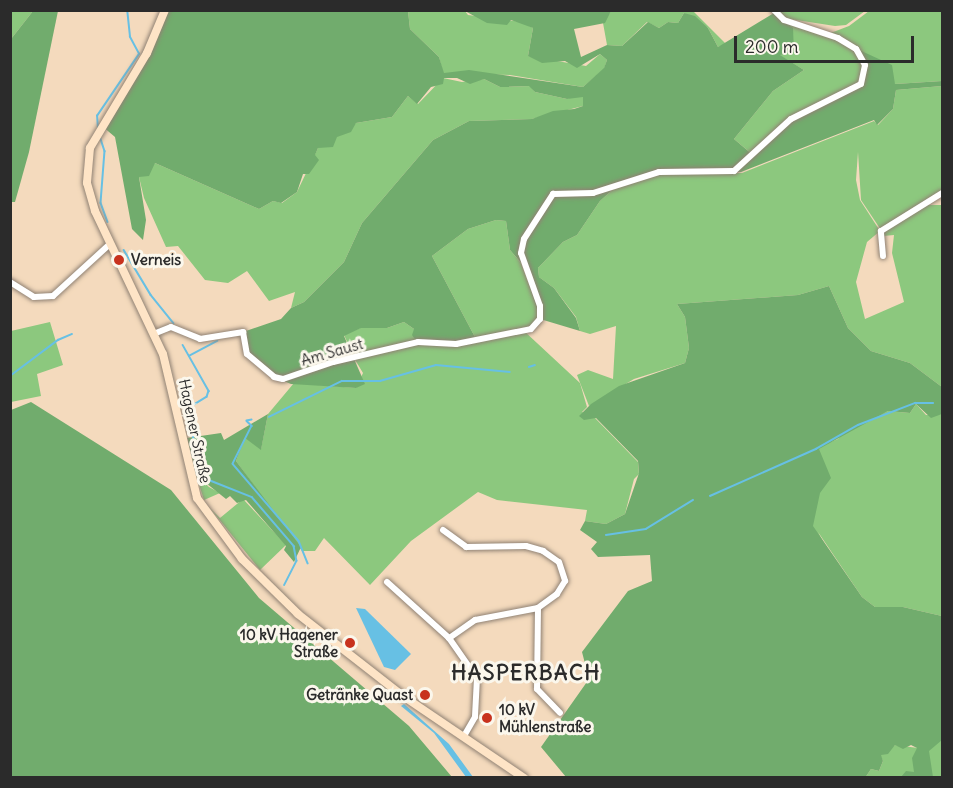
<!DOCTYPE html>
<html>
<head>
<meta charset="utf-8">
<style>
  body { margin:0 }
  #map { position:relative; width:953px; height:788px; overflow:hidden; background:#f4dabd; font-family:Delius,sans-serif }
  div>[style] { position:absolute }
  .green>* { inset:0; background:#8cc87e }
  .forest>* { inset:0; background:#71ac6d }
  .water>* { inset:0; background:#67c0e4 }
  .stream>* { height:1.5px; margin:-0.75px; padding:0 0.75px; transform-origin:0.75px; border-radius:0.75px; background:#67c0e4 }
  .roads { filter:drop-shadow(0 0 2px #908274) drop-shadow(0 0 2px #908274) }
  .street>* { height:6px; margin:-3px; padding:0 3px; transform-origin:3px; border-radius:3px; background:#fff }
  .secondary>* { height:8px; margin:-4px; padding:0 4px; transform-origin:4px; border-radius:4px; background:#fee4c6 }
  .dots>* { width:16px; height:16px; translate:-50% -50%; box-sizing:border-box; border:3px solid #fbf7ec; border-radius:50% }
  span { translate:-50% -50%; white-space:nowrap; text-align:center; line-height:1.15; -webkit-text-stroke:6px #fbf7ec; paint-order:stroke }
  .poi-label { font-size:15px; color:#2b2b2b; font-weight:700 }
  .left { translate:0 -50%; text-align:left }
  .right { translate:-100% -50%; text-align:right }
  .street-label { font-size:15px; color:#2b2b2b }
  .district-label { font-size:21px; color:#2b2b2b; font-weight:700; letter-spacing:1.5px }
  .frame { position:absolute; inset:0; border:12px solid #2b2b2b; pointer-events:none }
  .scale { position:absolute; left:734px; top:36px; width:180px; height:27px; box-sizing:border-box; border:3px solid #2b2b2b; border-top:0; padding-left:8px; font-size:18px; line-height:21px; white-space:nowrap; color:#2b2b2b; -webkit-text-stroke:4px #fbf7ec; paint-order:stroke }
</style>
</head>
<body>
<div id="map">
  <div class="green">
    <div style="clip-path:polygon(11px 11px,33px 11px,11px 39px)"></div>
    <div style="clip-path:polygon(408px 11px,465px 11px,468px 15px,522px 22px,533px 28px,528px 56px,586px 66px,600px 54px,607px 60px,604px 69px,583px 87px,510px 75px,443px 73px,439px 57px,410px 29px)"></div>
    <div style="clip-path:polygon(611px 11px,693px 11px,726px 44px,718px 47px,708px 28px,684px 13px,678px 23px,668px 22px,659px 28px,647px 22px,622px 46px,607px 45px,603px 23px)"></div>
    <div style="clip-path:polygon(778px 11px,865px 11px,846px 25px,835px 26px,783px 18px)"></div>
    <div style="clip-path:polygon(869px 11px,942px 11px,942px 81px,895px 84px,857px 49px,828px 34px,849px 26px)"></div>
    <div style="clip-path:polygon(785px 21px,847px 44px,863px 59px,862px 80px,752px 154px,734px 139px,773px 91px,804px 70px,779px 55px,794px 52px)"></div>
    <div style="clip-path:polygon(443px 78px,462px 82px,484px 79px,500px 87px,530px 86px,535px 92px,567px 99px,577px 95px,583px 96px,583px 106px,532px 119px,469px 121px,433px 140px,362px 223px,344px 262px,304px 302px,291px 308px,295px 292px,269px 301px,247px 271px,228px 283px,205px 280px,178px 246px,166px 247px,144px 198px,139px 177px,151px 165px,155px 163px,259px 209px,273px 201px,282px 203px,297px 192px,318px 148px,356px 123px,392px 117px,408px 96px,418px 104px)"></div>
    <div style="clip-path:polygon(942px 86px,942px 192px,881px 230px,861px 200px,858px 152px,856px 180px,860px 200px,880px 231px,867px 242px,856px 282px,865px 319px,904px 302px,892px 253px,894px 235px,883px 236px,883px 231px,926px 205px,942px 205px,942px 387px,910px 363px,871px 351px,848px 328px,829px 286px,798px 295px,677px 304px,685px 317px,689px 348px,685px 363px,634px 379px,589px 406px,577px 375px,588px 370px,613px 379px,616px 326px,590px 334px,580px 331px,576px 317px,554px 288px,539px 277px,538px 268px,563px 242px,577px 235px,600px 201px,618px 185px,668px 173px,742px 173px,874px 121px,878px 125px,893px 109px,896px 90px)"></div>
    <div style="clip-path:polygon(496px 220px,506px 221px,510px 250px,521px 263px,540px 314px,531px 327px,476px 339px,432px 256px,468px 229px)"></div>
    <div style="clip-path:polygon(50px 322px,63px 365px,37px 374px,41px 396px,11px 402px,11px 331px)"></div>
    <div style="clip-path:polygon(404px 322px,414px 329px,417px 342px,354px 357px,344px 335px,360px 328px,387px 328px)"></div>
    <div style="clip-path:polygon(523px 330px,580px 383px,587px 407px,582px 412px,595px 418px,638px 462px,639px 474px,634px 479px,625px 514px,606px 524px,585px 521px,587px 510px,497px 500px,478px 492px,411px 541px,370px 585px,324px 538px,315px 551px,302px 551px,236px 461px,245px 437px,261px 449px,268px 414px,294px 383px,356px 388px,363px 373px,354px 358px,418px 343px,456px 344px)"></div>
    <div style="clip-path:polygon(916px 404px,926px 415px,942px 414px,942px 616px,903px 607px,875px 607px,862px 597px,818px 532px,913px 712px,774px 465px,838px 439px,844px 432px,888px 411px,910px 413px)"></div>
    <div style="clip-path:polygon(196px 475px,209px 487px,220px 493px,204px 500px)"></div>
    <div style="clip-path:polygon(243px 499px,286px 545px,260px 570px,210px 508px,220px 518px)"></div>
    <div style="clip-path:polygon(942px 732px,942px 777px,865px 778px,871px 769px,879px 771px,883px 761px,880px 755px,895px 745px,918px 748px)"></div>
  </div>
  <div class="forest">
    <div style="clip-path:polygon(33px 11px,58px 11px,29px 152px,15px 202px,11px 202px,11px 39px)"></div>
    <div style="clip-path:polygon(166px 11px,408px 11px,410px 29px,439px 57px,444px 73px,469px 70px,583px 87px,604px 68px,607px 60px,600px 54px,577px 68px,565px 61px,542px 63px,528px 56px,533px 28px,511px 20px,507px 25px,487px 23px,465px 11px,611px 11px,605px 23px,574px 29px,581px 57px,607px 45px,622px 46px,648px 22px,659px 28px,668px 22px,678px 23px,684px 13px,695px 16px,708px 28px,718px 47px,774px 13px,793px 28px,794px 53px,780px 55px,804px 70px,773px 91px,734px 139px,753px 155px,792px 120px,857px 89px,865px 65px,857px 49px,892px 65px,895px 84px,942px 81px,942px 86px,896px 90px,893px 109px,877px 125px,874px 120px,741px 172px,668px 171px,619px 184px,600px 201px,577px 235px,563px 242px,538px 268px,539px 277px,554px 288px,576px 318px,580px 331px,540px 319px,523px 265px,510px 250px,506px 221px,496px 220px,468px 229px,432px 256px,476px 339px,456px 343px,417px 342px,412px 335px,414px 329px,404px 322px,387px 328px,361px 328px,344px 336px,365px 384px,356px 388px,291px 384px,274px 377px,247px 354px,243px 332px,281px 319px,291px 308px,304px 302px,344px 262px,362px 223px,433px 140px,469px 121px,532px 119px,553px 111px,574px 109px,583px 106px,583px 97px,567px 99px,535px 92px,529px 86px,500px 87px,484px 79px,470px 84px,457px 78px,444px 78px,443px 84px,431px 87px,417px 104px,408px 96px,392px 117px,356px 123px,351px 132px,337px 137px,333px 147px,318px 148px,315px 155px,319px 160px,309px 174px,303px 174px,297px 192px,281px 203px,273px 201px,259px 209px,155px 163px,149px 176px,139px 177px,146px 220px,143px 240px,132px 229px,115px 137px,102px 126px)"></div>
    <div style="clip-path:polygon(829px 286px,848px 328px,871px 351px,910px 363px,942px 387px,942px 414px,931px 418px,916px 404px,910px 413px,888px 411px,819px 449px,831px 478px,820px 493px,813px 526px,862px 597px,875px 607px,903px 607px,942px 616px,942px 740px,929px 751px,933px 777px,901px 777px,906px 771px,914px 772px,912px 758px,917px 748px,911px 745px,903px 749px,895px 745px,888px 754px,881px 755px,883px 761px,879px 771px,871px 769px,865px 778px,566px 777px,541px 747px,589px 679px,582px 652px,628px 591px,652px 581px,650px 555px,598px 557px,591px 549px,597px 542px,580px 530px,585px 521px,606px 524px,625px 514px,639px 473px,638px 461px,596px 418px,584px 420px,579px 416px,591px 404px,619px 386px,685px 363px,689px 348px,685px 317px,677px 304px,798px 295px)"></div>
    <div style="clip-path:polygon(31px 402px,171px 490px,259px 598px,409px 726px,452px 777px,11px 777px,11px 410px)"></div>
    <div style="clip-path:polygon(268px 414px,261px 450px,245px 438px,236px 461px,301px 547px,294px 562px,284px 550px,286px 546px,246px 500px,237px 503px,230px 496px,226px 499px,196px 475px,187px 438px,221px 433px,224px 440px)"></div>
  </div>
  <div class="water">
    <div style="clip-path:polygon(356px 608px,365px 609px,411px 654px,395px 670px,384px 667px)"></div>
    <div style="clip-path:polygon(404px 704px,449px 744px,473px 777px,466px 777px,434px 733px,401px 706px)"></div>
  </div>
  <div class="stream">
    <div style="left:98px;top:129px;width:13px;rotate:-94deg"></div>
    <div style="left:97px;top:116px;width:75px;rotate:-55.9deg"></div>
    <div style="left:139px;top:54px;width:19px;rotate:-118deg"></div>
    <div style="left:130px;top:37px;width:27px;rotate:-96deg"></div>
    <div style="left:100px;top:136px;width:16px;rotate:72deg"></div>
    <div style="left:105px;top:151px;width:52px;rotate:94.4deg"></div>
    <div style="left:101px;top:203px;width:20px;rotate:70deg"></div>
    <div style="left:124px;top:250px;width:52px;rotate:59deg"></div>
    <div style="left:151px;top:295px;width:36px;rotate:51deg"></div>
    <div style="left:183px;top:345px;width:53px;rotate:60.5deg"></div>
    <div style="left:209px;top:391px;width:6px;rotate:108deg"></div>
    <div style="left:207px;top:397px;width:22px;rotate:148deg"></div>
    <div style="left:188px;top:409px;width:63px;rotate:79deg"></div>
    <div style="left:200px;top:471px;width:13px;rotate:45deg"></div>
    <div style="left:209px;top:480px;width:46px;rotate:21.6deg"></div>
    <div style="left:252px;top:497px;width:65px;rotate:49.4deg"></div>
    <div style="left:294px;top:546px;width:15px;rotate:79deg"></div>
    <div style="left:297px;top:561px;width:27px;rotate:117deg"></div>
    <div style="left:189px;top:356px;width:32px;rotate:-28deg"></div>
    <div style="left:529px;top:367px;width:6px;rotate:-18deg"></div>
    <div style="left:10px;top:376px;width:60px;rotate:-36.9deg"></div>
    <div style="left:58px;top:340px;width:15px;rotate:-23deg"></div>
    <div style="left:269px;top:417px;width:81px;rotate:-26.3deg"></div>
    <div style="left:342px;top:381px;width:38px"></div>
    <div style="left:380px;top:381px;width:58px;rotate:-15.9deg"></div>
    <div style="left:436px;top:365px;width:74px;rotate:5.4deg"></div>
    <div style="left:252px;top:420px;width:5px;rotate:169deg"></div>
    <div style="left:247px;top:421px;width:7px;rotate:45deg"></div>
    <div style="left:252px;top:426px;width:42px;rotate:116.6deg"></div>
    <div style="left:233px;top:464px;width:101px;rotate:49.4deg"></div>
    <div style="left:299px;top:541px;width:24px;rotate:68deg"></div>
    <div style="left:710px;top:496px;width:116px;rotate:-23.9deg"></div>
    <div style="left:816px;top:449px;width:48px;rotate:-29.7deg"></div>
    <div style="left:858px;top:425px;width:61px;rotate:-21.1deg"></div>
    <div style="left:915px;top:403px;width:18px"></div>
    <div style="left:606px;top:535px;width:40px;rotate:-8.5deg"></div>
    <div style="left:646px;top:529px;width:55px;rotate:-31.7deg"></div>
  </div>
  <div class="roads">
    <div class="street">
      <div style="left:883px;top:256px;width:25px;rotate:-95deg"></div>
      <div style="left:881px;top:231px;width:72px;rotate:-31.9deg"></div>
      <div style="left:10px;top:282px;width:28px;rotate:32deg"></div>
      <div style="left:34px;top:297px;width:19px;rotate:-3deg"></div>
      <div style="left:53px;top:296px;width:77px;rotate:-42.4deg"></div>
      <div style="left:156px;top:333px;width:16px;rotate:-22deg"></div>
      <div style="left:171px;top:327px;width:31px;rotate:22deg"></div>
      <div style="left:200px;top:339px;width:44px;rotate:-9.2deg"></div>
      <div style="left:243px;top:332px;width:22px;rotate:80deg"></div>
      <div style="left:247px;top:354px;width:35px;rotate:40deg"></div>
      <div style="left:274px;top:377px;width:9px;rotate:13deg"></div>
      <div style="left:283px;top:379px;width:53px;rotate:-18.8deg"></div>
      <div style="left:333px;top:362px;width:87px;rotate:-13.2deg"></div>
      <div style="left:418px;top:342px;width:38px;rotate:3deg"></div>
      <div style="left:456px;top:344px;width:76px;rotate:-11.3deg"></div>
      <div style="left:531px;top:329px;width:13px;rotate:-48deg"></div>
      <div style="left:540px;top:319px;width:13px;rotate:-90deg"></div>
      <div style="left:540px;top:306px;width:56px;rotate:-109.7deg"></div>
      <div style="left:521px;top:253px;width:14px;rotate:-78deg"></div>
      <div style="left:524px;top:239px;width:54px;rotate:-57.2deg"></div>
      <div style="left:553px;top:194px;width:40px;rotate:-1.4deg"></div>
      <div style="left:593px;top:193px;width:69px;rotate:-17.7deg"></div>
      <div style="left:659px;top:172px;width:75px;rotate:-0.8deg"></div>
      <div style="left:734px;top:171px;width:77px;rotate:-42.4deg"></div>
      <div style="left:791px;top:119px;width:78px;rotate:-26.6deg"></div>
      <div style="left:861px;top:84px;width:19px;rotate:-78deg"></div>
      <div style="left:865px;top:65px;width:18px;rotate:-119deg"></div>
      <div style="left:856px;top:49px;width:21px;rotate:-149deg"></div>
      <div style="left:838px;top:38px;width:57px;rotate:-161.6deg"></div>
      <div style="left:784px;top:20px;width:14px;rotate:-135deg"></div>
      <div style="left:443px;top:530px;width:29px;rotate:36deg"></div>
      <div style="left:466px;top:547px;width:60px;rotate:-1deg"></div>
      <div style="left:526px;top:546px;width:18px;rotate:16deg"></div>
      <div style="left:543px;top:551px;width:19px;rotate:35deg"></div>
      <div style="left:559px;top:562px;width:20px;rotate:72deg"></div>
      <div style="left:565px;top:581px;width:15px;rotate:122deg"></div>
      <div style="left:557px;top:594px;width:24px;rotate:144deg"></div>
      <div style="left:538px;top:608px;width:64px;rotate:169.2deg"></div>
      <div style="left:475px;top:620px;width:32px;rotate:145deg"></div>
      <div style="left:387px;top:582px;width:84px;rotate:42.1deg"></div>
      <div style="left:449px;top:638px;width:49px;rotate:55deg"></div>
      <div style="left:477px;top:678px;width:39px;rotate:93deg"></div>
      <div style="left:475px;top:717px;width:22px;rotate:120deg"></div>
      <div style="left:538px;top:608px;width:81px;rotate:90.7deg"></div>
      <div style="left:537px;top:689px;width:33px;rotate:46deg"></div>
    </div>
    <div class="secondary">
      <div style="left:165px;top:10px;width:47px;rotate:112.7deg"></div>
      <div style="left:147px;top:53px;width:111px;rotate:121deg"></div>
      <div style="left:90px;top:148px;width:35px;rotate:95deg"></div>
      <div style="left:87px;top:183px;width:29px;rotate:74deg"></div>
      <div style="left:95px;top:211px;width:158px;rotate:64.6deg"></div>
      <div style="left:163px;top:354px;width:148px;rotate:76.7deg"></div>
      <div style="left:197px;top:498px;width:76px;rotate:53.6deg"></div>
      <div style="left:242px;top:559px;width:78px;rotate:44.5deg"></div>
      <div style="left:298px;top:614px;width:133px;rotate:38deg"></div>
      <div style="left:403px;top:696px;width:146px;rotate:34.1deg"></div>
    </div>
  </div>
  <div class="dots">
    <div style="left:119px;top:260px;background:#c8321e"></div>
    <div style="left:350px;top:643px;background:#c8321e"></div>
    <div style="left:425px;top:695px;background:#c8321e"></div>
    <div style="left:487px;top:718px;background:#c8321e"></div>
  </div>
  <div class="poi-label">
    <span class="left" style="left:131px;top:260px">Verneis</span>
    <span class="right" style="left:338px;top:643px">10 kV Hagener<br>Straße</span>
    <span class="right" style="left:413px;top:695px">Getränke Quast</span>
    <span class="left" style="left:499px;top:718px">10 kV<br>Mühlenstraße</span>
  </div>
  <div class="street-label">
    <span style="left:332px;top:352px;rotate:-16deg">Am Saust</span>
    <span style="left:195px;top:431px;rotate:78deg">Hagener Straße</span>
  </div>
  <div class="district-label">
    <span style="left:526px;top:673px">HASPERBACH</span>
  </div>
  <div class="frame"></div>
  <div class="scale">200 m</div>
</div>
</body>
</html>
